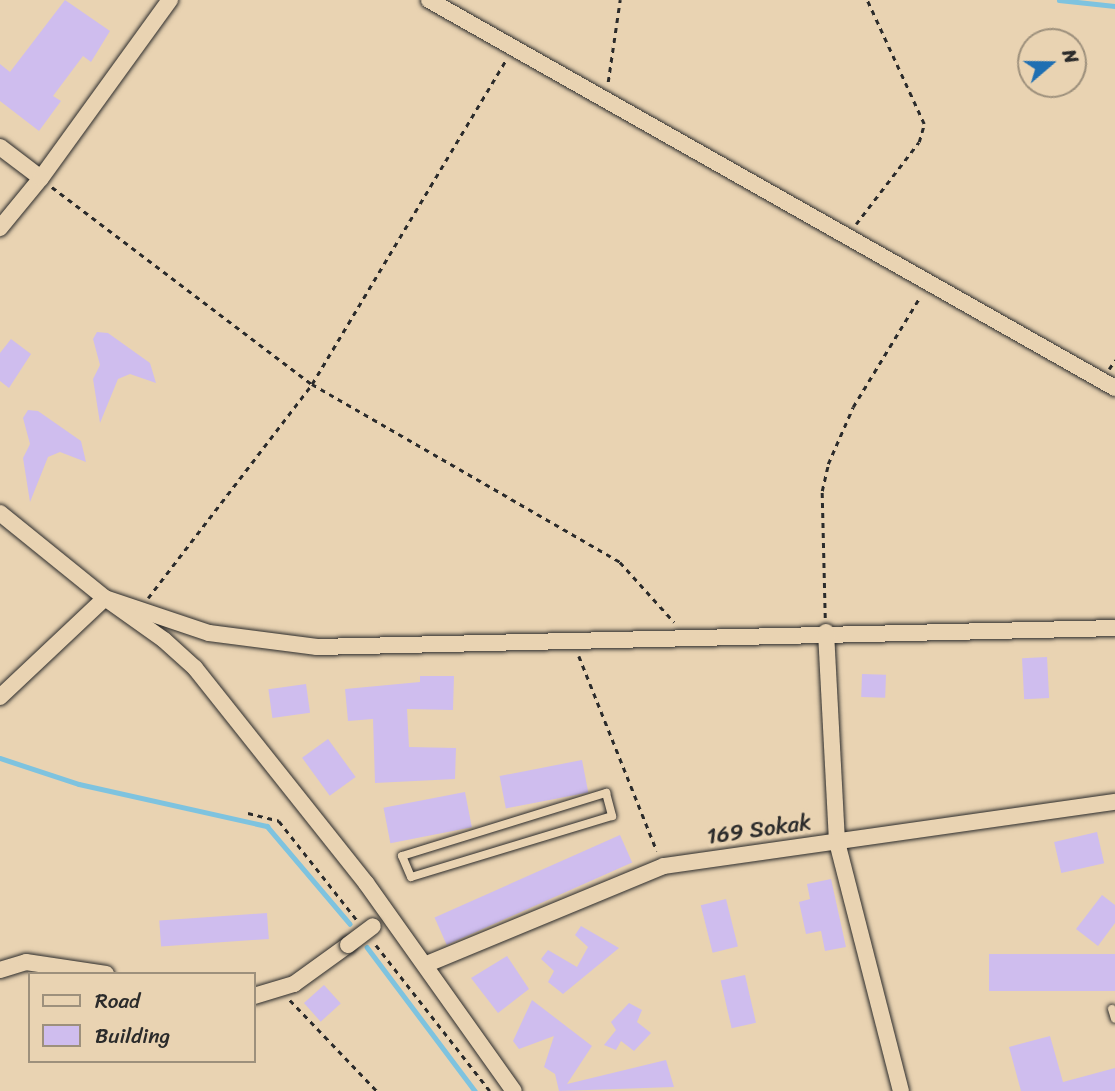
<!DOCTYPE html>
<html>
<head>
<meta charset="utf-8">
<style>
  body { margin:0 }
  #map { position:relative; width:1115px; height:1091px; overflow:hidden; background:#e9d3b2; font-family:Sriracha,sans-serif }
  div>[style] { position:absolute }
  .stream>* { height:4.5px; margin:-2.25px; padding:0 2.25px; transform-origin:2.25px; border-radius:2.25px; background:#7ec3df }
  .building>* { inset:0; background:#cfbdee; transform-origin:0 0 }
  .path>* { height:2.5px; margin-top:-1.25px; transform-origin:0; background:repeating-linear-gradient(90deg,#2b2b2b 0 5px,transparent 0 10px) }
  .roads { filter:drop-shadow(0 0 2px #2b2b2b) drop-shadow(0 0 2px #2b2b2b) }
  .lane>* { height:8px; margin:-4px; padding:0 4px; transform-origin:4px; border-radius:4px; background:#e9d3b2 }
  .street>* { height:16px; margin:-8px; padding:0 8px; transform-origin:8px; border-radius:8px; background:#e9d3b2 }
  .bridges { filter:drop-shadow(0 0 2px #2b2b2b) drop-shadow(0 0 2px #2b2b2b) }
  .street-bridge>* { height:16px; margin:-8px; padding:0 8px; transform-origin:8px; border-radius:8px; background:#e9d3b2 }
  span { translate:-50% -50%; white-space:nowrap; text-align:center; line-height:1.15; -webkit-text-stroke:7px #e9d3b2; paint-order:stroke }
  .street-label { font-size:23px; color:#2b2b2b }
  .legend { position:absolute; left:28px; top:972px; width:228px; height:91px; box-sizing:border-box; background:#e9d3b2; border:2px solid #9d907c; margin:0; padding:9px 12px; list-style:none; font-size:21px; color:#2b2b2b }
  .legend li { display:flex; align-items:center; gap:14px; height:35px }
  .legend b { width:35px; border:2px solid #9d907c }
  .north { position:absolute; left:1017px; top:28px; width:70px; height:70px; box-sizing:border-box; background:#e9d3b2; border:2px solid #9d907c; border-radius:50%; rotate:70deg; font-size:19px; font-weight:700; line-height:28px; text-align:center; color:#2b2b2b }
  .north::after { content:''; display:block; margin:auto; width:24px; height:32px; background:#1f6fb2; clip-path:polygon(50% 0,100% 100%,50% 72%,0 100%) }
</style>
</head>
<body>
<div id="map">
  <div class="stream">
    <div style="left:1059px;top:0;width:56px;rotate:6.1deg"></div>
    <div style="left:0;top:758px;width:83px;rotate:18.2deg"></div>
    <div style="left:79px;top:784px;width:193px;rotate:12.6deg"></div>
    <div style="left:267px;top:826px;width:128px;rotate:49.7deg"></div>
    <div style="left:367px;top:947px;width:180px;rotate:53.1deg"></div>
  </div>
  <div class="building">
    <div style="clip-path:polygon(65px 0,110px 31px,91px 62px,83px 56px,53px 96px,61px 101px,39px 131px,0 101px,0 64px,10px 72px)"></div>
    <div style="clip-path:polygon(97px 332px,108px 333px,150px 363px,156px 383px,130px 374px,118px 379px,100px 423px,93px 379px,100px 365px,93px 339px)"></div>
    <div style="clip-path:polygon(11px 339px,31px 354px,9px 388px,0 381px,0 353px)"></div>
    <div style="clip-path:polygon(28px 410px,38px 411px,81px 441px,86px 462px,60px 452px,48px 457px,30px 502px,23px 458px,30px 444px,23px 418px)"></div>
    <div style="left:1047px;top:657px;width:41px;height:25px;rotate:87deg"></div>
    <div style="left:862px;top:674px;width:24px;height:23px;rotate:2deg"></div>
    <div style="clip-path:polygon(420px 676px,454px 676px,453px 710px,407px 709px,409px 747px,456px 748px,455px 779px,375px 783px,373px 719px,348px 721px,345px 689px,420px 682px)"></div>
    <div style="left:306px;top:684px;width:29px;height:38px;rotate:82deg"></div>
    <div style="left:328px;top:739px;width:47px;height:32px;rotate:54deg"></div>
    <div style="left:582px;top:760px;width:33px;height:84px;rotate:79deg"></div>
    <div style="left:465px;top:792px;width:36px;height:83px;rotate:79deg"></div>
    <div style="left:1097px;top:832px;width:32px;height:44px;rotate:77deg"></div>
    <div style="left:620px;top:835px;width:30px;height:203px;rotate:66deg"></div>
    <div style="clip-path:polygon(831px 879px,846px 947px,825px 951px,821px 931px,806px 934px,799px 902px,810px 899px,807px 884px)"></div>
    <div style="clip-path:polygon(1102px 895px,1115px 905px,1115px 923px,1098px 946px,1076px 929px)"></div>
    <div style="left:726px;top:899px;width:49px;height:26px;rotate:76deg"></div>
    <div style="left:267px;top:913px;width:26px;height:108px;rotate:86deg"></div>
    <div style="clip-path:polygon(581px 926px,619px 948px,563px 994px,548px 982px,554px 971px,541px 959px,548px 950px,577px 967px,588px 947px,575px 935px)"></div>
    <div style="left:1115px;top:954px;width:37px;height:126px;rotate:90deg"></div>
    <div style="clip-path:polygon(507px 956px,529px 989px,498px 1013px,471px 978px)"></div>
    <div style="left:745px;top:975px;width:49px;height:25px;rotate:77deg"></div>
    <div style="left:324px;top:985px;width:25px;height:27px;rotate:48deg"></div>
    <div style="clip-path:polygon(532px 1000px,592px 1046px,567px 1084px,666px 1060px,674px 1087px,559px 1091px,555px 1074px,544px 1067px,554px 1036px,519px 1049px,513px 1041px)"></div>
    <div style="clip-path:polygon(629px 1003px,642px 1010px,637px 1022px,651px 1033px,634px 1051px,621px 1041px,616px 1050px,604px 1045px,616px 1030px,611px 1022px)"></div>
    <div style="clip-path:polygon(1050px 1036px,1063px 1082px,1115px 1068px,1115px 1091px,1021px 1091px,1009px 1047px)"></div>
  </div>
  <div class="path">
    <div style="left:608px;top:82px;width:83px;rotate:-81.7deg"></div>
    <div style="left:52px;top:187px;width:326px;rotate:37.2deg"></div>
    <div style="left:312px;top:384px;width:356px;rotate:30deg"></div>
    <div style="left:620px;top:562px;width:81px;rotate:48deg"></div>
    <div style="left:856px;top:224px;width:103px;rotate:-52.5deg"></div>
    <div style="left:919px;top:142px;width:19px;rotate:-74deg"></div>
    <div style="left:924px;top:124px;width:136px;rotate:-114.7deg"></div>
    <div style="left:1109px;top:369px;width:11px;rotate:-56deg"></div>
    <div style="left:148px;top:598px;width:270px;rotate:-52.5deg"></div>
    <div style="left:312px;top:384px;width:378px;rotate:-59.1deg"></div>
    <div style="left:825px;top:618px;width:127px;rotate:-91.4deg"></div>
    <div style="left:822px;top:491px;width:28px;rotate:-77deg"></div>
    <div style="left:828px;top:464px;width:62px;rotate:-66.3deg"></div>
    <div style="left:853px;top:407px;width:129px;rotate:-58.7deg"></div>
    <div style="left:579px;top:656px;width:210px;rotate:68.2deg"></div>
    <div style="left:248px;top:813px;width:32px;rotate:14deg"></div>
    <div style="left:279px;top:821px;width:126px;rotate:51.8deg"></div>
    <div style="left:376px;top:945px;width:185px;rotate:52deg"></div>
    <div style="left:290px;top:1000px;width:126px;rotate:46.3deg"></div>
  </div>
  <div class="roads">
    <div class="lane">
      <div style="left:606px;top:793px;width:24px;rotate:75deg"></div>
      <div style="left:612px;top:816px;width:210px;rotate:163.1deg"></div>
      <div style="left:411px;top:877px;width:23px;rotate:-113deg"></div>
      <div style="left:402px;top:856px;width:214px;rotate:-17.2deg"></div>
      <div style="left:1112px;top:1009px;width:10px;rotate:73deg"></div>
    </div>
    <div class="street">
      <div style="left:429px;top:0;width:788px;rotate:29.49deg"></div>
      <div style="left:0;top:147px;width:51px;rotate:37.1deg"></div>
      <div style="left:41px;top:178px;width:65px;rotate:129.4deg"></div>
      <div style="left:41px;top:178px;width:220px;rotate:-54.1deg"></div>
      <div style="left:0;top:513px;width:135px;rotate:39deg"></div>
      <div style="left:105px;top:598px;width:110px;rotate:18.6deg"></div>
      <div style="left:209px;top:633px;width:109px;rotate:7.4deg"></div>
      <div style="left:317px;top:647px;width:798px;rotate:-1.36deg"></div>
      <div style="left:826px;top:632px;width:210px;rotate:87deg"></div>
      <div style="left:837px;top:842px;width:257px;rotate:75.6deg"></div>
      <div style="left:0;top:697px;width:144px;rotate:-43.3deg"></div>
      <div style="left:105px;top:598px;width:72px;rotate:35.4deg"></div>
      <div style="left:164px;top:640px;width:42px;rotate:42.1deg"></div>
      <div style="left:195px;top:668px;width:275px;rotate:51.5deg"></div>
      <div style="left:366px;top:883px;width:255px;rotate:54.6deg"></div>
      <div style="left:427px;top:964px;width:256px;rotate:-22.5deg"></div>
      <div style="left:664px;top:866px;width:456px;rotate:-8.1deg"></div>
      <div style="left:0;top:970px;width:27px;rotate:-17deg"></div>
      <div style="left:26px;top:962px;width:81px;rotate:8.5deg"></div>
      <div style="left:254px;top:996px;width:42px;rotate:-16.7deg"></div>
      <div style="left:294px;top:984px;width:67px;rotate:-35.8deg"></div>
    </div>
  </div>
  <div class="bridges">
    <div class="street-bridge">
      <div style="left:348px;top:945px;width:31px;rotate:-37deg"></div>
    </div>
  </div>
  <div class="street-label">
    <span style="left:759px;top:830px;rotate:-8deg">169 Sokak</span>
  </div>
  <ul class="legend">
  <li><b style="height:9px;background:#e9d3b2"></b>Road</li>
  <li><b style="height:19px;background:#cfbdee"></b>Building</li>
  </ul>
  <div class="north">N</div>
</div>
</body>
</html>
